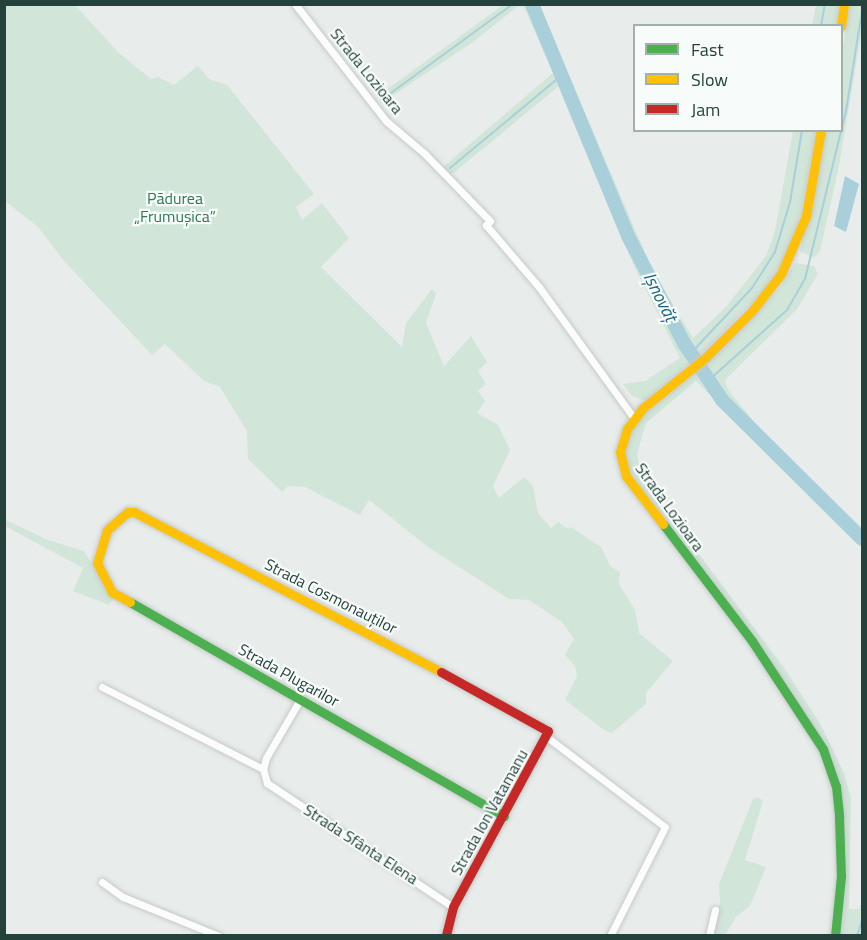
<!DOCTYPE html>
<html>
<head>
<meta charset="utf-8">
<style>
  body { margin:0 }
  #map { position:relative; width:867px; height:940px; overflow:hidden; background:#e8edeb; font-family:"Titillium Web",sans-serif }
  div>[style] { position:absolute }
  .green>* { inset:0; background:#d1e5d9 }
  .water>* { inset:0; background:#a9cfda }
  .stream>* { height:2px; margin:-1px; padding:0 1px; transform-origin:1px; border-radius:1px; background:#a9cfda }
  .river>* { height:14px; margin:-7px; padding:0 7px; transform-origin:7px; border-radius:7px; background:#a9cfda }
  .roads { filter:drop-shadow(0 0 2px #c5cac8) drop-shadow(0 0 2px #c5cac8) }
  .street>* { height:7px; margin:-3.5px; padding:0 3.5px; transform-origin:3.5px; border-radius:3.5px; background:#fcfcfc }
  .fast>* { height:9px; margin:-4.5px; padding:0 4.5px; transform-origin:4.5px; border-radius:4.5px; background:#4caf50 }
  .slow>* { height:9px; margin:-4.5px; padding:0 4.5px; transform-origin:4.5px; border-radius:4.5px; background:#ffc107 }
  .jam>* { height:9px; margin:-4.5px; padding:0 4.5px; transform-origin:4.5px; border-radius:4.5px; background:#c62828 }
  span { translate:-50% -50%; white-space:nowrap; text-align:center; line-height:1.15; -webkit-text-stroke:4.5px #f7fbf9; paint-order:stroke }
  .street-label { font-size:16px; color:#24413c }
  .park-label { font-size:16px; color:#2e7851 }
  .water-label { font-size:18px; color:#1d657e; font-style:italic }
  .frame { position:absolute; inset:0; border:6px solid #24413c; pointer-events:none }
  .legend { position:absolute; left:633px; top:24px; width:210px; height:108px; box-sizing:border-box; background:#f7fbf9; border:2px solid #a3b1ad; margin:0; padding:8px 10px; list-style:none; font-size:18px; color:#24413c }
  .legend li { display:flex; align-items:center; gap:12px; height:30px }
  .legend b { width:30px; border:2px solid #a3b1ad }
</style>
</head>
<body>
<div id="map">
  <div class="green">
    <div style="clip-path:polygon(4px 5px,75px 5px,119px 53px,151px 79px,158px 77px,174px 85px,198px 66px,209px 79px,227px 85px,314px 194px,296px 207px,302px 220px,322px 203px,349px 238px,321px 267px,402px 347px,406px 323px,432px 289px,436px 293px,426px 323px,444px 366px,471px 336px,487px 362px,478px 371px,486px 384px,478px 391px,485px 401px,477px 413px,498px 425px,510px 450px,493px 486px,499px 498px,524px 477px,533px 486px,538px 513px,551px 528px,558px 522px,568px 529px,571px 527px,601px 547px,610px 566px,620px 572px,619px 584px,635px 610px,639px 633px,673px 661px,646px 693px,646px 704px,612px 733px,604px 730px,565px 700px,577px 676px,575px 666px,565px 655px,574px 639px,562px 622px,529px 600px,509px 599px,428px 547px,369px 500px,360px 515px,305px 487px,288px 486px,282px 492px,248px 459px,247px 431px,220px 387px,204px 381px,165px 344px,152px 355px,64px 261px,38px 227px,5px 201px)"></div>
    <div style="clip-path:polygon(503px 5px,539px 5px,652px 269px,693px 338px,725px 308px,766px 256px,775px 231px,793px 131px,817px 131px,801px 213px,784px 259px,768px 286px,705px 351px,645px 401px,632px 396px,623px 384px,645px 381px,680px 358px,635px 268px,559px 86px,451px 175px,443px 167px,553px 73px,524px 7px,518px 6px,473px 42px,383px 102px,378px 96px)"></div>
    <div style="clip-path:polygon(816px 5px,839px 5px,836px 25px,812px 25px)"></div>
    <div style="clip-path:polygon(850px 5px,862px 5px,862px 29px,839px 166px,820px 251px,814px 258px,800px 251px,827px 131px,842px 130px,842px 51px)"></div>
    <div style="clip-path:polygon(795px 263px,814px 266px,818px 274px,797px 309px,725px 380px,728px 390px,757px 425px,862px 528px,862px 545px,696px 381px,646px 423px,637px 454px,641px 475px,651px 491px,676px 517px,687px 538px,785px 669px,821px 725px,844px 773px,851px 798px,849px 909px,859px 909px,862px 902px,862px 935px,838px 935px,844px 907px,841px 786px,819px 734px,736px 613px,633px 480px,622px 456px,630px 430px,640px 418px,709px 362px,780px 288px)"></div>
    <div style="clip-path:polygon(4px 519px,48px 540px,84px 551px,113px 599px,109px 605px,73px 591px,83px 568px,5px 526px)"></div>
    <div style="clip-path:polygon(758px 797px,763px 801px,745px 860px,766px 867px,750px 906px,736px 917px,725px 935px,712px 933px,720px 903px,719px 884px,753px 799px)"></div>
  </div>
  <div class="water">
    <div style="clip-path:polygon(845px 176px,859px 184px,846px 232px,834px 226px)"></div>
  </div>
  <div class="stream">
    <div style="left:821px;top:26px;width:22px;rotate:-80deg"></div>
    <div style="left:384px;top:98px;width:160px;rotate:-36.1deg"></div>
    <div style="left:450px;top:168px;width:146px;rotate:-39.7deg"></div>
    <div style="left:691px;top:353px;width:89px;rotate:-46.8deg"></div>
    <div style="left:752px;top:288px;width:43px;rotate:-57.4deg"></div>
    <div style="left:775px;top:252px;width:52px;rotate:-73.3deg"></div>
    <div style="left:790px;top:202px;width:73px;rotate:-80.5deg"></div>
    <div style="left:709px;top:380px;width:105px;rotate:-41.9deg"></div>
    <div style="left:787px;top:310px;width:36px;rotate:-60deg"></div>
    <div style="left:805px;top:279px;width:173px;rotate:-76.3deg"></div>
    <div style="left:846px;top:111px;width:101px;rotate:-80.9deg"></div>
    <div style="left:857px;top:936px;width:16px;rotate:-72deg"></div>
  </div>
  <div class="river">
    <div style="left:532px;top:4px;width:251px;rotate:67.5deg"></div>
    <div style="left:628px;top:236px;width:121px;rotate:62.4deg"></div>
    <div style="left:684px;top:343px;width:69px;rotate:56.3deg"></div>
    <div style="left:722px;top:400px;width:197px;rotate:44.8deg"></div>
  </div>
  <div class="roads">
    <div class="street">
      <div style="left:295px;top:4px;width:148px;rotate:52.1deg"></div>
      <div style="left:386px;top:121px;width:51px;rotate:40.2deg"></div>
      <div style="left:425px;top:154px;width:93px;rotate:45.9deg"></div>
      <div style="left:490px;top:221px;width:6px;rotate:135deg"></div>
      <div style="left:486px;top:225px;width:82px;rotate:49.5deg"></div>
      <div style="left:539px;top:287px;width:162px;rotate:54.1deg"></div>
      <div style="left:102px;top:687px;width:181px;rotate:27deg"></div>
      <div style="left:301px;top:698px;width:69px;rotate:120.3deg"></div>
      <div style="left:266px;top:758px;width:11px;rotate:105deg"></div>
      <div style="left:263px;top:769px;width:15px;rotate:74deg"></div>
      <div style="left:267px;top:783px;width:224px;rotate:33.7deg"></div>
      <div style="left:547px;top:737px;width:148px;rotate:37.3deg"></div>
      <div style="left:665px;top:827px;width:122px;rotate:116.8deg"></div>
      <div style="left:102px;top:882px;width:26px;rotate:36deg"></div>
      <div style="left:123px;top:897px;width:104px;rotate:22.1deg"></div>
      <div style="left:709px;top:936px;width:27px;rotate:-77deg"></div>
    </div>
    <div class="fast">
      <div style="left:663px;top:524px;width:147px;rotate:52.7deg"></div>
      <div style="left:752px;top:641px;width:129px;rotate:56.7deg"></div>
      <div style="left:823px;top:749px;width:39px;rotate:71deg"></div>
      <div style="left:836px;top:786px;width:31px;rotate:84deg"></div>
      <div style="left:839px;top:817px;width:59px;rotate:88.1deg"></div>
      <div style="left:841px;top:876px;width:60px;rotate:95.7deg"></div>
      <div style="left:130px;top:602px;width:431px;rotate:29.8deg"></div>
    </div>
    <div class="slow">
      <div style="left:841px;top:26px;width:22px;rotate:-82deg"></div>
      <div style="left:663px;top:524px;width:61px;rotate:-127.6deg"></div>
      <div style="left:626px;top:476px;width:25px;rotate:-104deg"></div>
      <div style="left:620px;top:452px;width:24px;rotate:-73deg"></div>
      <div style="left:627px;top:429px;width:26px;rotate:-53deg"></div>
      <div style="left:643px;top:408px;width:80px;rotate:-38.9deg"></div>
      <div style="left:705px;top:358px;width:66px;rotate:-45deg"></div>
      <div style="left:752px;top:311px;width:47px;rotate:-51.9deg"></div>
      <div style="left:781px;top:274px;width:63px;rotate:-66.7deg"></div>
      <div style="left:806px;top:216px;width:87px;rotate:-80.1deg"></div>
      <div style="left:130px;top:602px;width:21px;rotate:-151deg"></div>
      <div style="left:112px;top:592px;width:33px;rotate:-117deg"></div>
      <div style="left:97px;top:563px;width:34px;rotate:-73deg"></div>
      <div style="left:107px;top:530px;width:28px;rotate:-41deg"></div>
      <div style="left:128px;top:512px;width:6px"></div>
      <div style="left:134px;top:512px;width:346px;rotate:27.5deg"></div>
    </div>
    <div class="jam">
      <div style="left:441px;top:672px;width:122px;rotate:28.9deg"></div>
      <div style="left:548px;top:731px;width:200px;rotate:118.4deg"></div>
      <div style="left:453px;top:907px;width:30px;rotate:104deg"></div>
    </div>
  </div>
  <div class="street-label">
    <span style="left:367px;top:71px;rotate:51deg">Strada Lozioara</span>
    <span style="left:670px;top:507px;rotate:54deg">Strada Lozioara</span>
    <span style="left:331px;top:596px;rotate:27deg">Strada Cosmonauților</span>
    <span style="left:289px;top:675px;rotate:29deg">Strada Plugarilor</span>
    <span style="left:489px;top:812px;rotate:-61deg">Strada Ion Vatamanu</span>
    <span style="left:361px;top:844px;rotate:33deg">Strada Sfânta Elena</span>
  </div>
  <div class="park-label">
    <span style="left:175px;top:207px">Pădurea<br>„Frumușica”</span>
  </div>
  <div class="water-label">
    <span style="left:660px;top:297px;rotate:63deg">Ișnovăț</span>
  </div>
  <div class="frame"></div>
  <ul class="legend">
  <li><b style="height:8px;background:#4caf50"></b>Fast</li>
  <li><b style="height:8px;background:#ffc107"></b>Slow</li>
  <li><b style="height:8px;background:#c62828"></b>Jam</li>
  </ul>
</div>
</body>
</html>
